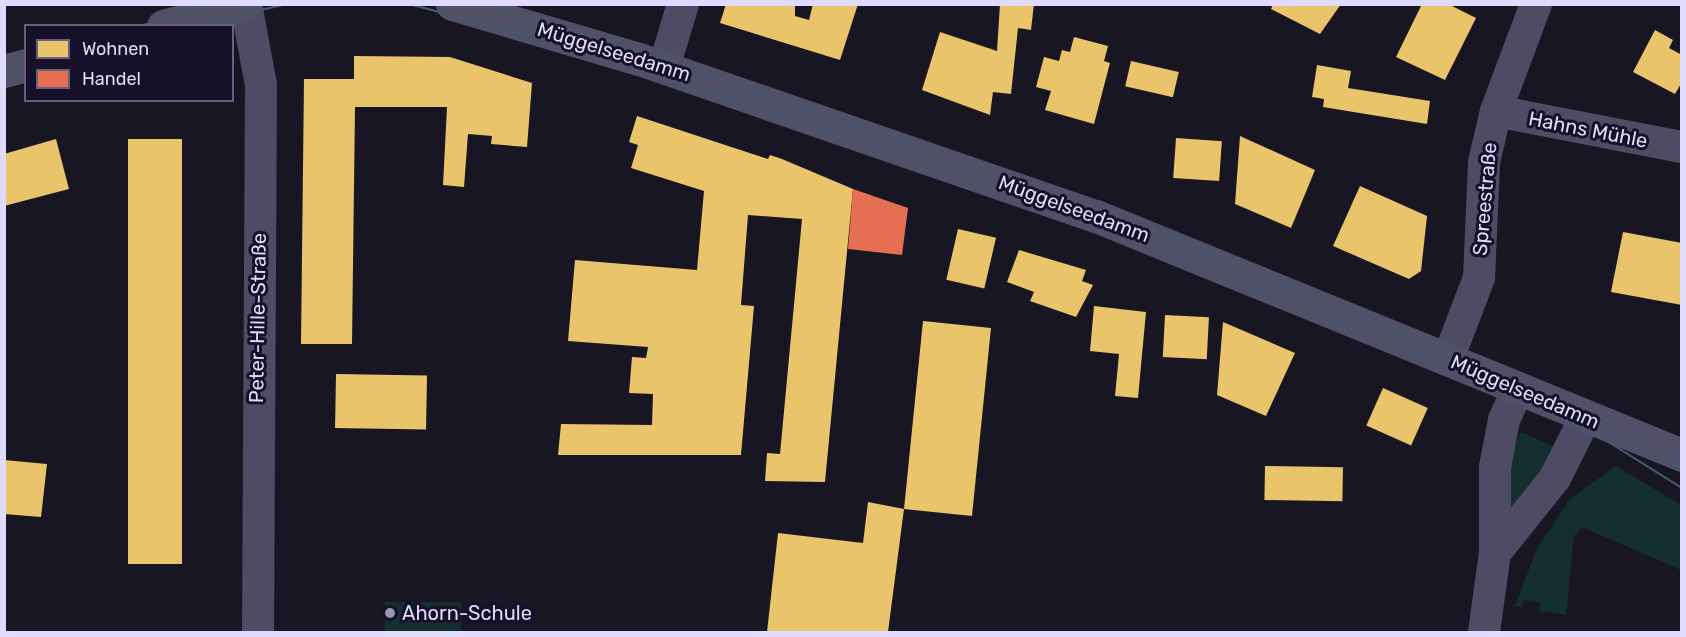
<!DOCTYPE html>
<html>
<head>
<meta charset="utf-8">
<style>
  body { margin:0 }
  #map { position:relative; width:1686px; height:637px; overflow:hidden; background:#191623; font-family:Rubik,sans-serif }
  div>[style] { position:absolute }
  .green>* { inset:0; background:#152e30; transform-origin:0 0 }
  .homes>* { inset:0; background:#e9c46a; transform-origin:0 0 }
  .shops>* { inset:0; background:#e76f51 }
  .street>* { height:32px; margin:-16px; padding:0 16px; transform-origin:16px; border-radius:16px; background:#4e4c64 }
  .secondary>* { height:33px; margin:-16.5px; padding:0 16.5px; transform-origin:16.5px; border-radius:16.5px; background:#525069 }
  .tram>* { height:1.5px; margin:-0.75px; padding:0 0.75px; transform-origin:0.75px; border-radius:0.75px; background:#475a6b }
  .dots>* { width:16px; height:16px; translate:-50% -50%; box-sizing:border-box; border:3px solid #161128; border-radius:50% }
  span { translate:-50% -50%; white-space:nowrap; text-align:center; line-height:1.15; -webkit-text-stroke:6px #161128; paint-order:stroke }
  .street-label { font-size:20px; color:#dfdafe }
  .poi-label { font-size:20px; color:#dfdafe }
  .left { translate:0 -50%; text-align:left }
  .frame { position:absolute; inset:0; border:6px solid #dfdafe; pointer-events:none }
  .legend { position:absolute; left:24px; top:24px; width:210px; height:78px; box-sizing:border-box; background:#161128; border:2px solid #66617e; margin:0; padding:8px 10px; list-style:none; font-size:18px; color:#dfdafe }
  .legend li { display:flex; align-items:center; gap:12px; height:30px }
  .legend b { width:30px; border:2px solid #66617e }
</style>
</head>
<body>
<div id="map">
  <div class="green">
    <div style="clip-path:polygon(1521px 432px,1555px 447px,1517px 511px,1505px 510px,1511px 452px)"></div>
    <div style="clip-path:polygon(1616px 466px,1681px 505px,1681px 570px,1582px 527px,1574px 536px,1566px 615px,1539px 611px,1540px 602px,1524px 600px,1522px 608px,1515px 606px,1537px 548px,1570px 499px)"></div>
    <div style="left:461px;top:602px;width:30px;height:76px;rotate:90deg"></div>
  </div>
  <div class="homes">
    <div style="clip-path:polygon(726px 4px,795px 4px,795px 16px,809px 20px,813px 4px,858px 4px,840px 60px,720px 23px)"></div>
    <div style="clip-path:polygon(1000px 4px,1034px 4px,1031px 30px,1018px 28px,1011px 94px,993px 92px,990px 115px,922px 90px,940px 32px,997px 51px)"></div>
    <div style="clip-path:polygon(1273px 4px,1341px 4px,1320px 34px,1271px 9px)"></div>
    <div style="clip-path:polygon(1422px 4px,1448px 4px,1476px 18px,1445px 80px,1396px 57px)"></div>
    <div style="clip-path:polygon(1655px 30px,1673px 40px,1669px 48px,1682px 55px,1682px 82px,1675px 94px,1633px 72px)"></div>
    <div style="clip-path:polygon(1074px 37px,1108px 46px,1104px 61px,1110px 63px,1094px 124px,1045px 110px,1051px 91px,1036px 87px,1044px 57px,1059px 61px,1062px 50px,1070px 52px)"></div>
    <div style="clip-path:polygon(354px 56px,450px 57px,532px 83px,527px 147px,491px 144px,492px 136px,468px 134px,464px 187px,443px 185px,447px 107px,355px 107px,352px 344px,301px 344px,304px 79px,354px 79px)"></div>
    <div style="left:1131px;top:61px;width:49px;height:26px;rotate:13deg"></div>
    <div style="clip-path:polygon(1317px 65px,1351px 71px,1348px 88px,1430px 101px,1427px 124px,1323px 107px,1324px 99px,1312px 97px)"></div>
    <div style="clip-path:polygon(637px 116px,768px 159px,770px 155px,782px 159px,853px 189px,825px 482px,765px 481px,767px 453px,780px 454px,802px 219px,748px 215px,741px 305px,754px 306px,741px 455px,558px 455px,561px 424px,652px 425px,653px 394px,629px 393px,632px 357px,646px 358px,648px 347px,568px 341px,575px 260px,697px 270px,704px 191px,631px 168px,638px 145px,629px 142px)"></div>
    <div style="clip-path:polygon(1240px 136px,1315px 170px,1291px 228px,1235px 204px)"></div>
    <div style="left:1176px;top:138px;width:46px;height:40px;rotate:4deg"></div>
    <div style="clip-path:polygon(56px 139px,69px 189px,4px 206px,4px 154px)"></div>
    <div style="left:128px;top:139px;width:54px;height:425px"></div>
    <div style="clip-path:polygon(1360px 186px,1427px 216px,1421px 271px,1409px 279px,1333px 246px)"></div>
    <div style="left:958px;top:229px;width:39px;height:52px;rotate:13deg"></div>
    <div style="clip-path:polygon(1623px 232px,1682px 243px,1682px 305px,1611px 292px)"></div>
    <div style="clip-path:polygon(1019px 250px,1086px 270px,1082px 281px,1093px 285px,1076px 317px,1030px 301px,1034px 292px,1007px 282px)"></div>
    <div style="clip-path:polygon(1094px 306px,1146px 312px,1138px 398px,1115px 396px,1119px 354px,1090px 351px)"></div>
    <div style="left:1165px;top:315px;width:44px;height:42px;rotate:3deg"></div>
    <div style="clip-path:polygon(923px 321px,991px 328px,972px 516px,904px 509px,888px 632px,767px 632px,778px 533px,863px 543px,868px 502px,904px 509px)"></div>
    <div style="clip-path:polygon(1223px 322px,1295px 353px,1266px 416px,1217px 395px)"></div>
    <div style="left:336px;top:374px;width:91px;height:54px;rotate:1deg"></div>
    <div style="left:1383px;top:388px;width:49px;height:41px;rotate:24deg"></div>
    <div style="clip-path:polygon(4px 460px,47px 464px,41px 517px,4px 514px)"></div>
    <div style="left:1265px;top:466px;width:78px;height:34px;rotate:1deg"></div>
  </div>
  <div class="shops">
    <div style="clip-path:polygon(853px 189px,908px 208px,902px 255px,848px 249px)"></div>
  </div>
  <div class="street">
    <div style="left:246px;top:4px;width:82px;rotate:79.5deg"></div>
    <div style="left:261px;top:85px;width:547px;rotate:90.31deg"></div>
    <div style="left:664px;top:67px;width:66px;rotate:-73.2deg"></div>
    <div style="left:1496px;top:111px;width:189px;rotate:11deg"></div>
    <div style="left:1448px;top:359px;width:87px;rotate:-69.1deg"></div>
    <div style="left:1479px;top:278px;width:116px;rotate:-87.5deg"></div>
    <div style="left:1484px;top:162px;width:52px;rotate:-76.8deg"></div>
    <div style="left:1496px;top:111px;width:114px;rotate:-69.5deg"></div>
    <div style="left:1495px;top:553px;width:96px;rotate:-51.3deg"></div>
    <div style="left:1555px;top:478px;width:67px;rotate:-63.4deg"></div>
    <div style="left:1484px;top:632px;width:80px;rotate:-82.1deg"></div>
    <div style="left:1495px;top:553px;width:86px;rotate:-90deg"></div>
    <div style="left:1495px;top:467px;width:48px;rotate:-79.2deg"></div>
    <div style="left:1504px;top:420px;width:35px;rotate:-66deg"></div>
  </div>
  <div class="secondary">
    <div style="left:452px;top:4px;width:195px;rotate:16.4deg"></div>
    <div style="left:639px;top:59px;width:483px;rotate:19deg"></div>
    <div style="left:1096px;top:216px;width:633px;rotate:22.19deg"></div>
    <div style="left:163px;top:26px;width:84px;rotate:-15.2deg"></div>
    <div style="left:4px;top:71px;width:23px;rotate:-15deg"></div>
  </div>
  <div class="tram">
    <div style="left:409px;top:4px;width:182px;rotate:14.6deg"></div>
    <div style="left:585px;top:50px;width:564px;rotate:18.92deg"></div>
    <div style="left:1119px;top:233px;width:393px;rotate:22.3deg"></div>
    <div style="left:1483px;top:382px;width:124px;rotate:24.7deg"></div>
    <div style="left:1596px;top:434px;width:102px;rotate:32.1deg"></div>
    <div style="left:482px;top:4px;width:207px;rotate:17.1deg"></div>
    <div style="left:680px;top:65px;width:536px;rotate:19.28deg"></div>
    <div style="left:1186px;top:242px;width:418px;rotate:23.1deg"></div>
    <div style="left:1571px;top:406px;width:128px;rotate:29.6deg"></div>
    <div style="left:140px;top:26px;width:79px;rotate:-16.1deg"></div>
    <div style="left:193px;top:26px;width:97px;rotate:-13.2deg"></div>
    <div style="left:4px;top:64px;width:23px;rotate:-15deg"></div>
    <div style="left:4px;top:80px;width:23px;rotate:-15deg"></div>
  </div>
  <div class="dots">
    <div style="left:390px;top:613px;background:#9a95b1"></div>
  </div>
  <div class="street-label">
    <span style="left:614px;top:52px;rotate:17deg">Müggelseedamm</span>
    <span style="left:1588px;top:130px;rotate:11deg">Hahns Mühle</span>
    <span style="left:1485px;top:199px;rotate:-85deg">Spreestraße</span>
    <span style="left:1074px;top:209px;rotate:20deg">Müggelseedamm</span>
    <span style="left:258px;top:318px;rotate:-89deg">Peter-Hille-Straße</span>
    <span style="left:1525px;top:392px;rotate:23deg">Müggelseedamm</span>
  </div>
  <div class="poi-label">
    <span class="left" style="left:402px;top:613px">Ahorn-Schule</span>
  </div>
  <div class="frame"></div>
  <ul class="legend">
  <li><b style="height:16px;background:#e9c46a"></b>Wohnen</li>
  <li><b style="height:16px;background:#e76f51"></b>Handel</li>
  </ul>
</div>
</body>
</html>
